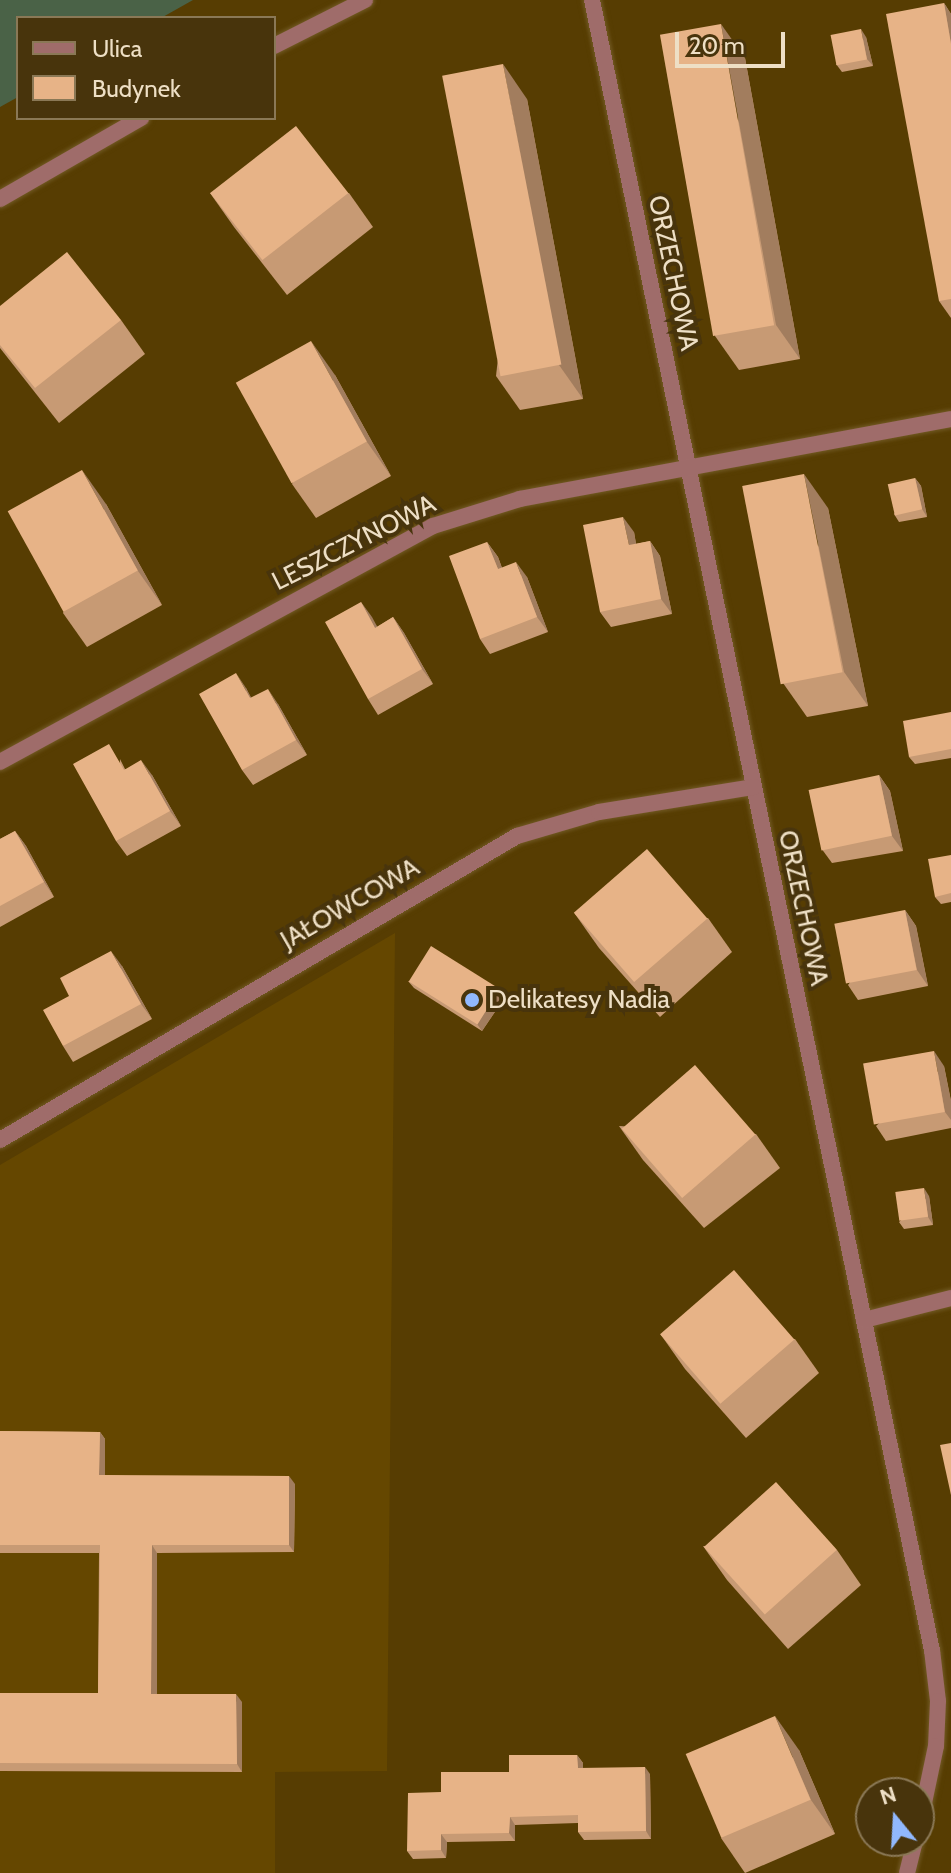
<!DOCTYPE html>
<html>
<head>
<meta charset="utf-8">
<style>
  body { margin:0 }
  #map { position:relative; width:951px; height:1873px; overflow:hidden; background:#573d02; font-family:Cabin,sans-serif }
  div>[style] { position:absolute }
  .built>* { inset:0; background:#654700 }
  .green>* { inset:0; background:#4a6247 }
  .roads { filter:drop-shadow(0 0 2px #725a25) drop-shadow(0 0 2px #725a25) }
  .minor>* { height:16px; margin:-8px; padding:0 8px; transform-origin:8px; border-radius:8px; background:#9f6c6a }
  .wall>* { inset:0; background:#c79a74 }
  .shaded-wall>* { inset:0; background:#a27d5e }
  .building>* { inset:0; background:#e7b387; transform-origin:0 0 }
  .dots>* { width:22px; height:22px; translate:-50% -50%; box-sizing:border-box; border:4px solid #48340c; border-radius:50% }
  span { translate:-50% -50%; white-space:nowrap; text-align:center; line-height:1.15; -webkit-text-stroke:8px #48340c; paint-order:stroke }
  .street-label { font-size:26px; color:#eedfc5 }
  .poi-label { font-size:26px; color:#eedfc5 }
  .left { translate:0 -50%; text-align:left }
  .legend { position:absolute; left:16px; top:16px; width:260px; height:104px; box-sizing:border-box; background:#48340c; border:2px solid #8a7856; margin:0; padding:10px 14px; list-style:none; font-size:24px; color:#eedfc5 }
  .legend li { display:flex; align-items:center; gap:16px; height:40px }
  .legend b { width:40px; border:2px solid #8a7856 }
  .north { position:absolute; left:855px; top:1777px; width:80px; height:80px; box-sizing:border-box; background:#48340c; border:2px solid #8a7856; border-radius:50%; rotate:342deg; font-size:22px; font-weight:700; line-height:32px; text-align:center; color:#eedfc5 }
  .north::after { content:''; display:block; margin:auto; width:28px; height:36px; background:#91b8fd; clip-path:polygon(50% 0,100% 100%,50% 72%,0 100%) }
  .scale { position:absolute; left:675px; top:32px; width:110px; height:36px; box-sizing:border-box; border:4px solid #eedfc5; border-top:0; padding-left:10px; font-size:24px; line-height:28px; white-space:nowrap; color:#eedfc5; -webkit-text-stroke:6px #48340c; paint-order:stroke }
</style>
</head>
<body>
<div id="map">
  <div class="built">
    <div style="clip-path:polygon(395px 933px,387px 1771px,275px 1772px,275px 1873px,0 1873px,0 1165px)"></div>
  </div>
  <div class="green">
    <div style="clip-path:polygon(0 0,193px 0,161px 18px,18px 18px,18px 97px,0 107px)"></div>
  </div>
  <div class="roads">
    <div class="minor">
      <div style="left:592px;top:0;width:1685px;rotate:78.36deg"></div>
      <div style="left:932px;top:1650px;width:51px;rotate:83.3deg"></div>
      <div style="left:938px;top:1701px;width:45px;rotate:92.5deg"></div>
      <div style="left:936px;top:1746px;width:83px;rotate:101.9deg"></div>
      <div style="left:274px;top:46px;width:102px;rotate:-26.8deg"></div>
      <div style="left:0;top:199px;width:163px;rotate:-29.9deg"></div>
      <div style="left:0;top:762px;width:493px;rotate:-28.6deg"></div>
      <div style="left:433px;top:526px;width:91px;rotate:-17.2deg"></div>
      <div style="left:520px;top:499px;width:438px;rotate:-10.5deg"></div>
      <div style="left:0;top:1140px;width:600px;rotate:-30.46deg"></div>
      <div style="left:517px;top:836px;width:85px;rotate:-16.3deg"></div>
      <div style="left:599px;top:812px;width:157px;rotate:-9.2deg"></div>
      <div style="left:864px;top:1320px;width:90px;rotate:-14.2deg"></div>
      <div style="left:907px;top:1873px;width:33px;rotate:-76deg"></div>
    </div>
  </div>
  <div class="wall">
    <div style="clip-path:polygon(944px 3px,951px 14px,951px 318px,939px 301px)"></div>
    <div style="clip-path:polygon(866px 37px,873px 66px,842px 72px,836px 64px)"></div>
    <div style="clip-path:polygon(745px 58px,800px 359px,739px 370px,715px 336px)"></div>
    <div style="clip-path:polygon(527px 99px,583px 399px,520px 410px,496px 376px)"></div>
    <div style="clip-path:polygon(210px 193px,349px 193px,373px 227px,287px 295px,234px 227px)"></div>
    <div style="clip-path:polygon(0 306px,121px 320px,145px 354px,59px 423px,0 348px)"></div>
    <div style="clip-path:polygon(335px 375px,391px 476px,316px 518px,292px 484px)"></div>
    <div style="clip-path:polygon(915px 478px,921px 486px,927px 517px,899px 522px,894px 514px)"></div>
    <div style="clip-path:polygon(106px 504px,162px 605px,87px 647px,63px 613px)"></div>
    <div style="clip-path:polygon(828px 508px,868px 706px,807px 717px,783px 683px)"></div>
    <div style="clip-path:polygon(634px 532px,636px 544px,650px 541px,660px 556px,672px 614px,611px 627px,600px 612px)"></div>
    <div style="clip-path:polygon(487px 542px,498px 557px,502px 568px,527px 577px,548px 632px,490px 654px,480px 639px)"></div>
    <div style="clip-path:polygon(361px 602px,377px 627px,393px 617px,404px 633px,433px 684px,378px 715px,368px 699px)"></div>
    <div style="clip-path:polygon(246px 688px,251px 698px,278px 704px,307px 755px,253px 785px,242px 770px)"></div>
    <div style="clip-path:polygon(951px 712px,951px 758px,915px 764px,909px 757px)"></div>
    <div style="clip-path:polygon(120px 759px,125px 769px,152px 775px,181px 826px,127px 856px,116px 841px)"></div>
    <div style="clip-path:polygon(879px 775px,890px 791px,903px 851px,832px 863px,821px 848px)"></div>
    <div style="clip-path:polygon(15px 831px,26px 846px,54px 897px,0 927px,0 839px)"></div>
    <div style="clip-path:polygon(951px 855px,951px 902px,941px 904px,935px 897px)"></div>
    <div style="clip-path:polygon(905px 910px,916px 926px,928px 986px,858px 1000px,848px 985px)"></div>
    <div style="clip-path:polygon(575px 914px,708px 918px,732px 952px,660px 1017px,599px 948px)"></div>
    <div style="clip-path:polygon(122px 966px,152px 1019px,73px 1062px,63px 1046px)"></div>
    <div style="clip-path:polygon(408px 981px,500px 989px,505px 997px,482px 1031px,414px 988px)"></div>
    <div style="clip-path:polygon(944px 1066px,951px 1101px,951px 1128px,886px 1141px,876px 1126px)"></div>
    <div style="clip-path:polygon(619px 1126px,756px 1134px,780px 1168px,704px 1228px,643px 1160px)"></div>
    <div style="clip-path:polygon(929px 1196px,933px 1225px,904px 1229px,899px 1222px)"></div>
    <div style="clip-path:polygon(661px 1335px,795px 1339px,819px 1373px,746px 1438px,685px 1369px)"></div>
    <div style="clip-path:polygon(0 1431px,100px 1432px,105px 1439px,105px 1475px,295px 1484px,294px 1552px,157px 1553px,157px 1694px,242px 1702px,242px 1772px,0 1771px,0 1693px,98px 1693px,99px 1553px,0 1553px)"></div>
    <div style="clip-path:polygon(703px 1546px,837px 1550px,861px 1585px,788px 1649px,727px 1580px)"></div>
    <div style="clip-path:polygon(799px 1750px,835px 1834px,745px 1873px,721px 1838px)"></div>
    <div style="clip-path:polygon(577px 1755px,583px 1763px,583px 1768px,650px 1774px,651px 1839px,584px 1840px,578px 1832px,578px 1823px,515px 1825px,515px 1841px,447px 1842px,446px 1858px,413px 1859px,407px 1851px,441px 1792px,509px 1772px)"></div>
  </div>
  <div class="shaded-wall">
    <div style="clip-path:polygon(944px 3px,951px 14px,951px 44px)"></div>
    <div style="clip-path:polygon(721px 24px,745px 58px,800px 359px,776px 325px)"></div>
    <div style="clip-path:polygon(861px 29px,866px 37px,873px 66px,867px 59px)"></div>
    <div style="clip-path:polygon(503px 64px,527px 99px,583px 399px,559px 365px)"></div>
    <div style="clip-path:polygon(311px 341px,335px 375px,391px 476px,367px 442px)"></div>
    <div style="clip-path:polygon(82px 470px,106px 504px,162px 605px,138px 571px)"></div>
    <div style="clip-path:polygon(804px 474px,828px 508px,868px 706px,844px 672px)"></div>
    <div style="clip-path:polygon(915px 478px,921px 486px,927px 517px,922px 509px)"></div>
    <div style="clip-path:polygon(623px 517px,634px 532px,639px 561px,629px 545px)"></div>
    <div style="clip-path:polygon(650px 541px,660px 556px,672px 614px,661px 599px)"></div>
    <div style="clip-path:polygon(487px 542px,498px 557px,508px 584px,498px 569px)"></div>
    <div style="clip-path:polygon(516px 562px,527px 577px,548px 632px,537px 617px)"></div>
    <div style="clip-path:polygon(361px 602px,372px 617px,386px 643px,375px 628px)"></div>
    <div style="clip-path:polygon(393px 617px,404px 633px,433px 684px,422px 669px)"></div>
    <div style="clip-path:polygon(236px 673px,246px 688px,260px 714px,250px 698px)"></div>
    <div style="clip-path:polygon(268px 689px,278px 704px,307px 755px,296px 740px)"></div>
    <div style="clip-path:polygon(141px 760px,152px 775px,181px 826px,170px 811px)"></div>
    <div style="clip-path:polygon(879px 775px,890px 791px,903px 851px,892px 836px)"></div>
    <div style="clip-path:polygon(15px 831px,26px 846px,54px 897px,44px 882px)"></div>
    <div style="clip-path:polygon(905px 910px,916px 926px,928px 986px,917px 970px)"></div>
    <div style="clip-path:polygon(111px 951px,122px 966px,152px 1019px,141px 1004px)"></div>
    <div style="clip-path:polygon(500px 989px,505px 997px,482px 1031px,477px 1024px)"></div>
    <div style="clip-path:polygon(934px 1051px,944px 1066px,951px 1101px,951px 1120px,945px 1112px)"></div>
    <div style="clip-path:polygon(924px 1188px,929px 1196px,933px 1225px,928px 1217px)"></div>
    <div style="clip-path:polygon(100px 1432px,105px 1439px,105px 1482px,99px 1475px)"></div>
    <div style="clip-path:polygon(289px 1476px,295px 1484px,294px 1552px,289px 1545px)"></div>
    <div style="clip-path:polygon(152px 1545px,157px 1553px,157px 1702px,151px 1694px)"></div>
    <div style="clip-path:polygon(236px 1694px,242px 1702px,242px 1772px,237px 1764px)"></div>
    <div style="clip-path:polygon(775px 1716px,799px 1750px,835px 1834px,811px 1800px)"></div>
    <div style="clip-path:polygon(577px 1755px,583px 1763px,583px 1776px,578px 1768px)"></div>
    <div style="clip-path:polygon(645px 1767px,650px 1774px,651px 1839px,646px 1831px)"></div>
    <div style="clip-path:polygon(510px 1817px,515px 1825px,515px 1841px,509px 1833px)"></div>
    <div style="clip-path:polygon(441px 1834px,447px 1842px,446px 1858px,441px 1850px)"></div>
  </div>
  <div class="building">
    <div style="clip-path:polygon(944px 3px,951px 44px,951px 299px,939px 301px,886px 14px)"></div>
    <div style="left:721px;top:24px;width:306px;height:62px;rotate:80deg"></div>
    <div style="left:861px;top:29px;width:31px;height:31px;rotate:79deg"></div>
    <div style="left:503px;top:64px;width:306px;height:62px;rotate:79deg"></div>
    <div style="left:296px;top:126px;width:85px;height:109px;rotate:52deg"></div>
    <div style="clip-path:polygon(67px 252px,121px 320px,35px 388px,0 345px,0 306px)"></div>
    <div style="left:311px;top:341px;width:115px;height:86px;rotate:61deg"></div>
    <div style="left:82px;top:470px;width:115px;height:85px;rotate:61deg"></div>
    <div style="left:804px;top:474px;width:202px;height:63px;rotate:79deg"></div>
    <div style="left:915px;top:478px;width:32px;height:28px;rotate:77deg"></div>
    <div style="clip-path:polygon(623px 517px,629px 545px,650px 541px,661px 599px,600px 612px,583px 525px)"></div>
    <div style="clip-path:polygon(487px 542px,498px 569px,516px 562px,537px 617px,480px 639px,449px 556px)"></div>
    <div style="clip-path:polygon(361px 602px,375px 628px,393px 617px,422px 669px,368px 699px,325px 622px)"></div>
    <div style="clip-path:polygon(236px 673px,250px 698px,268px 689px,296px 740px,242px 770px,199px 694px)"></div>
    <div style="clip-path:polygon(951px 712px,951px 749px,909px 757px,903px 721px)"></div>
    <div style="clip-path:polygon(109px 744px,124px 770px,141px 760px,170px 811px,116px 841px,73px 764px)"></div>
    <div style="left:879px;top:775px;width:62px;height:72px;rotate:78deg"></div>
    <div style="clip-path:polygon(15px 831px,44px 882px,0 906px,0 839px)"></div>
    <div style="left:647px;top:849px;width:92px;height:97px;rotate:49deg"></div>
    <div style="clip-path:polygon(951px 855px,951px 893px,935px 897px,928px 859px)"></div>
    <div style="left:905px;top:910px;width:61px;height:72px;rotate:79deg"></div>
    <div style="left:431px;top:946px;width:81px;height:42px;rotate:32deg"></div>
    <div style="clip-path:polygon(111px 951px,141px 1004px,63px 1046px,43px 1010px,69px 996px,60px 978px)"></div>
    <div style="left:934px;top:1051px;width:62px;height:72px;rotate:80deg"></div>
    <div style="left:695px;top:1065px;width:92px;height:97px;rotate:49deg"></div>
    <div style="left:924px;top:1188px;width:29px;height:29px;rotate:82deg"></div>
    <div style="left:734px;top:1270px;width:92px;height:98px;rotate:49deg"></div>
    <div style="clip-path:polygon(0 1431px,100px 1432px,99px 1475px,289px 1476px,289px 1545px,152px 1545px,151px 1694px,236px 1694px,237px 1764px,0 1763px,0 1693px,98px 1693px,100px 1545px,0 1545px)"></div>
    <div style="clip-path:polygon(951px 1443px,951px 1495px,940px 1445px)"></div>
    <div style="left:776px;top:1482px;width:91px;height:97px;rotate:48deg"></div>
    <div style="left:775px;top:1716px;width:91px;height:97px;rotate:67deg"></div>
    <div style="clip-path:polygon(509px 1755px,577px 1755px,578px 1768px,645px 1767px,646px 1831px,578px 1832px,578px 1815px,510px 1817px,509px 1833px,441px 1834px,441px 1850px,407px 1851px,408px 1793px,441px 1792px,441px 1772px,509px 1772px)"></div>
  </div>
  <div class="dots">
    <div style="left:472px;top:1000px;background:#91b8fd"></div>
  </div>
  <div class="street-label">
    <span style="left:673px;top:273px;rotate:78deg">ORZECHOWA</span>
    <span style="left:354px;top:543px;rotate:-27deg">LESZCZYNOWA</span>
    <span style="left:350px;top:904px;rotate:-30deg">JAŁOWCOWA</span>
    <span style="left:803px;top:908px;rotate:78deg">ORZECHOWA</span>
  </div>
  <div class="poi-label">
    <span class="left" style="left:488px;top:1000px">Delikatesy Nadia</span>
  </div>
  <ul class="legend">
  <li><b style="height:10px;background:#9f6c6a"></b>Ulica</li>
  <li><b style="height:22px;background:#e7b387"></b>Budynek</li>
  </ul>
  <div class="north">N</div>
  <div class="scale">20 m</div>
</div>
</body>
</html>
